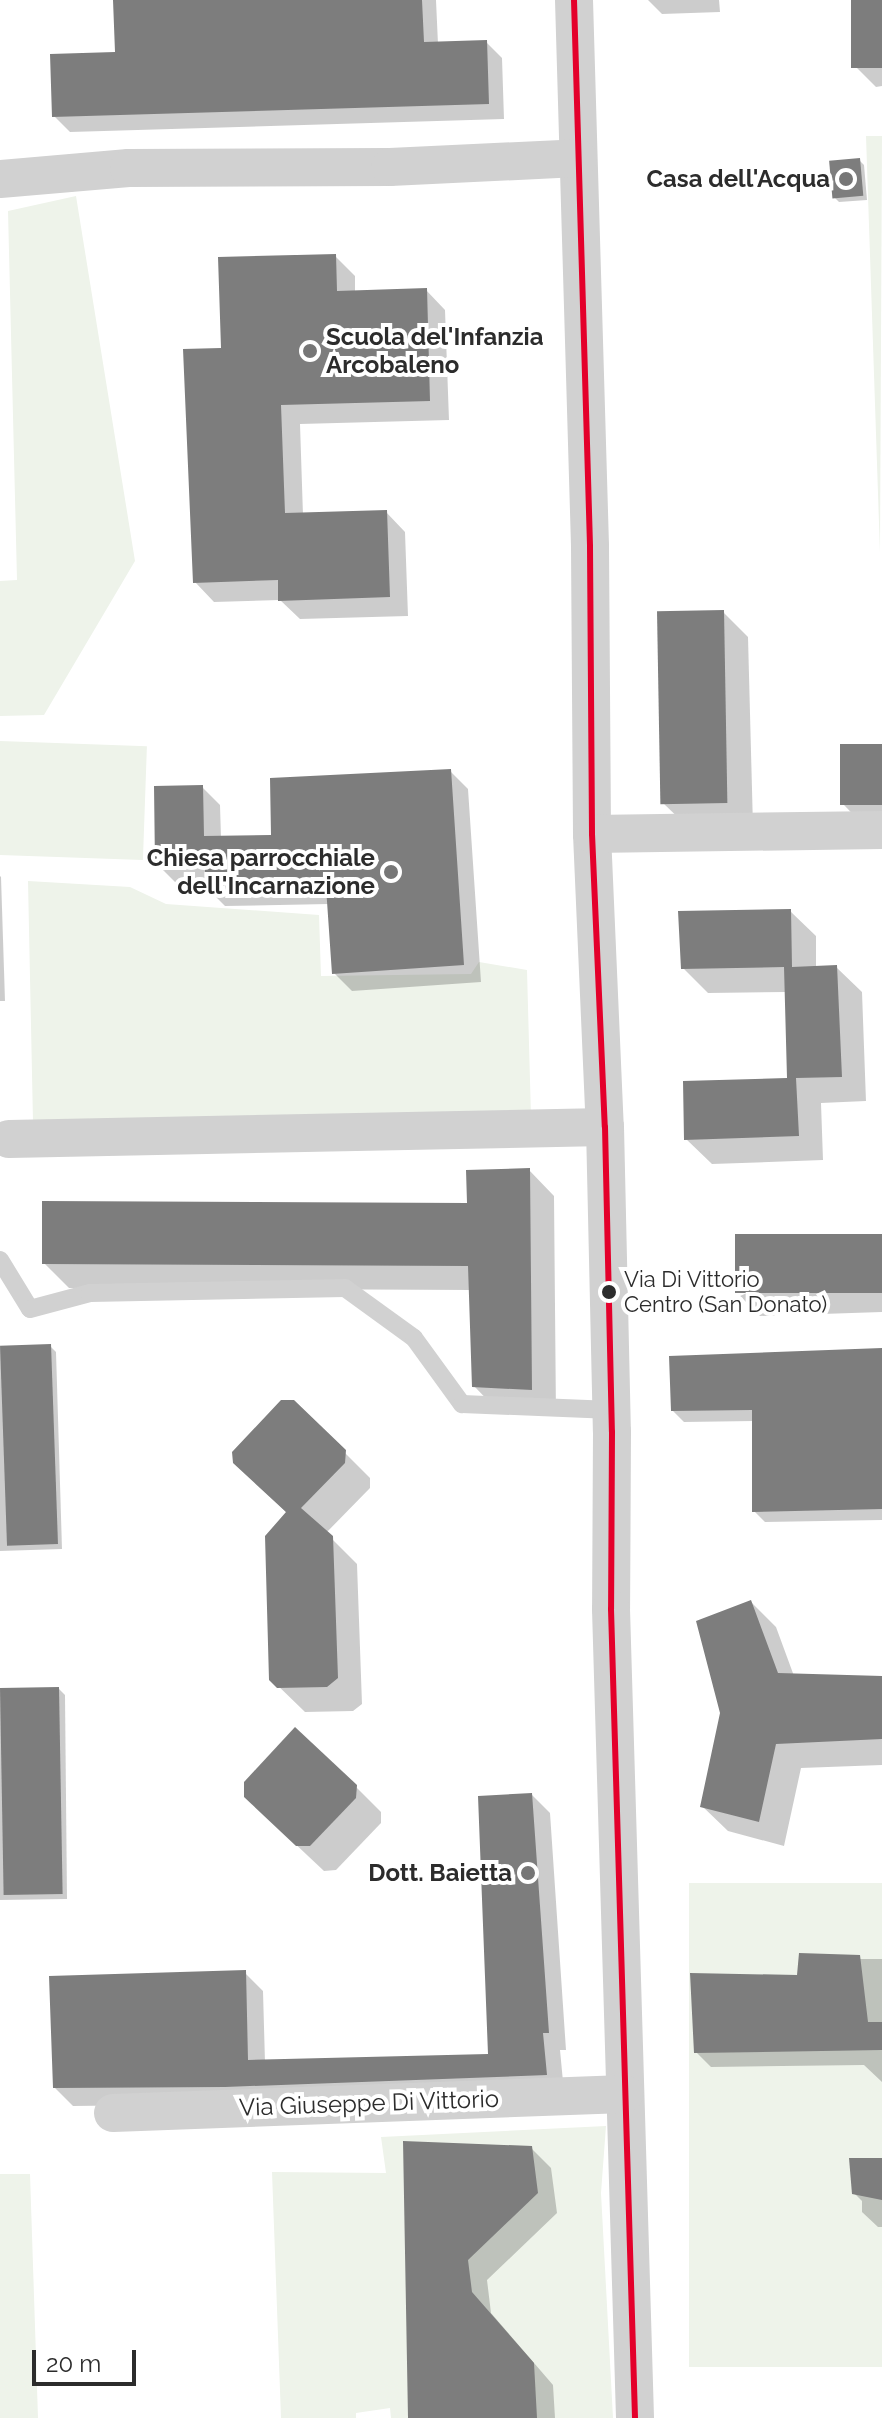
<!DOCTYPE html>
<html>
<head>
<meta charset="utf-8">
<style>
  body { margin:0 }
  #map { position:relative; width:882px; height:2418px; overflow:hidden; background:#fff; font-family:Raleway,sans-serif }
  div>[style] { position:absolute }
  .green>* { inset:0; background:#eef3ea; transform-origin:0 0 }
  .shadow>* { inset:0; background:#0003 }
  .building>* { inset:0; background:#7d7d7d; transform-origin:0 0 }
  .service>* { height:18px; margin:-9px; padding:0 9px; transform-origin:9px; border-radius:9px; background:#d1d1d1 }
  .minor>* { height:38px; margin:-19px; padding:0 19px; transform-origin:19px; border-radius:19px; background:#d1d1d1 }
  .bus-1>* { height:6px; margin:-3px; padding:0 3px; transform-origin:3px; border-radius:3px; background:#e4002b }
  .dots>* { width:22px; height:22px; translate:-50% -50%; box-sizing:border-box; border:4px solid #fff; border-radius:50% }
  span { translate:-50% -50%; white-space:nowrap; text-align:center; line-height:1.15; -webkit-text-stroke:8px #fff; paint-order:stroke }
  .bus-label { font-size:22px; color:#2c2c2c }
  .left { translate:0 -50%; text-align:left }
  .poi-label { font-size:24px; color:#2c2c2c; font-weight:700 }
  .right { translate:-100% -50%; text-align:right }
  .street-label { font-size:24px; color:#2c2c2c }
  .scale { position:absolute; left:32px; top:2350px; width:104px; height:36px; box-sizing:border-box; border:4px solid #2c2c2c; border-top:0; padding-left:10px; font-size:24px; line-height:28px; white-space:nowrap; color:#2c2c2c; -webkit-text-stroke:6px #fff; paint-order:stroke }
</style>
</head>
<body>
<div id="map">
  <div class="green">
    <div style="clip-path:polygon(866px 136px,882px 136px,880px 553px)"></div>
    <div style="clip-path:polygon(76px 196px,135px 561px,44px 715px,0 716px,0 581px,17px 580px,8px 211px)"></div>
    <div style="left:0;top:741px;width:147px;height:114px;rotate:2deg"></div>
    <div style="clip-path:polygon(28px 881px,130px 887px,166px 904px,319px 915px,321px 976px,471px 974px,479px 962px,527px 970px,531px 1117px,33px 1122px)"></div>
    <div style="left:882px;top:1883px;width:484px;height:193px;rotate:90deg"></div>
    <div style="clip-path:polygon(606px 2126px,601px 2193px,613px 2418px,391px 2418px,390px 2408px,356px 2413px,356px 2418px,281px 2418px,272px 2172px,386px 2173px,381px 2137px)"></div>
    <div style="clip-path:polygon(0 2174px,30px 2174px,38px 2418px,0 2418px)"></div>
  </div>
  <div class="shadow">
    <div style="clip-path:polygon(115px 0,436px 0,438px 44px,486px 42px,502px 58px,504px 119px,70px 132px,54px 116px,117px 54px)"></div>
    <div style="clip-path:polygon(648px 0,719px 0,720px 12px,662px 14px)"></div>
    <div style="clip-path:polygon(853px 0,882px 0,882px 86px,876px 87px,856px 67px)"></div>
    <div style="clip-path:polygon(859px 160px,864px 165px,867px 200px,839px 202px,834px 197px)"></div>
    <div style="clip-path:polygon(335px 256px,355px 276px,355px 292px,426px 290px,445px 310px,449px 420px,300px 424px,303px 515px,386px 512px,405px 532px,408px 616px,300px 619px,280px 600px,214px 602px,195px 582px,223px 350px)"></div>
    <div style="clip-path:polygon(723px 612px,748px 637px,753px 827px,689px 828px,663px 803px)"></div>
    <div style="clip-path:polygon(882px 746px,882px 831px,869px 831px,844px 805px)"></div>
    <div style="clip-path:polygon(450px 771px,468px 789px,481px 982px,352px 991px,334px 973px,329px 904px,225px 906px,207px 888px,207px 881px,175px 882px,157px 864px,202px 787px,220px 805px,221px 838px,273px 837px)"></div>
    <div style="clip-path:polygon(0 876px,1px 877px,5px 1001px,0 1001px)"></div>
    <div style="clip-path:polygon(790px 911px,816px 936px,816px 968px,836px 967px,862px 992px,866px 1101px,821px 1103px,823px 1160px,712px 1164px,686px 1139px,789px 1080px,786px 992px,708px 993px,683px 968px)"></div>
    <div style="clip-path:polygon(529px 1170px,554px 1196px,556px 1415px,499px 1412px,474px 1386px,471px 1290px,69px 1288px,44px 1263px,469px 1205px)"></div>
    <div style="clip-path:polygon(882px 1236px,882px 1312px,760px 1316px,740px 1296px)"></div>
    <div style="clip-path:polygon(50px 1346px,56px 1352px,62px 1549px,0 1551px,0 1347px)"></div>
    <div style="clip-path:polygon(882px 1350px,882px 1520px,765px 1522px,754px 1511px,754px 1421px,684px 1422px,673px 1411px)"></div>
    <div style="clip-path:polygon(344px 1452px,370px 1478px,370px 1488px,326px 1533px,357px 1564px,362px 1704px,353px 1711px,305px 1712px,271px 1679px,287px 1513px,235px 1463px)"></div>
    <div style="clip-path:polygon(751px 1602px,776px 1627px,794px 1676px,882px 1678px,882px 1765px,801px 1768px,784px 1846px,728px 1831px,702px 1806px)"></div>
    <div style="clip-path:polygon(59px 1689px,65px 1695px,67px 1899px,0 1900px,0 1690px)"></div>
    <div style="clip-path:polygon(355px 1786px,381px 1812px,381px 1823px,336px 1870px,324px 1871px,272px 1822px)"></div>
    <div style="clip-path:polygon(532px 1795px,550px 1813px,566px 2050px,560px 2050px,564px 2092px,244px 2104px,73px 2106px,55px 2088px,245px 1973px,263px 1991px,265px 2062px,490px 2056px)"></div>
    <div style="clip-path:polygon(860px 1959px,882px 1959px,882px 2082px,864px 2065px,711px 2067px,696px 2052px,798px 1977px)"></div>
    <div style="clip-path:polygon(405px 2143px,531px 2148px,551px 2168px,557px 2213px,487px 2280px,491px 2313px,553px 2385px,555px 2418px,410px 2418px)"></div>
    <div style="clip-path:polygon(882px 2160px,882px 2227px,878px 2227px,862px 2212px,862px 2201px,854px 2193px)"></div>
  </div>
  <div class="building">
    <div style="clip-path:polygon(113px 0,422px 0,424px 42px,487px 40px,489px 104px,52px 117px,50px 54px,115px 52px)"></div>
    <div style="left:851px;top:0;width:31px;height:68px"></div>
    <div style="left:860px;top:158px;width:38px;height:31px;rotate:85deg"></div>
    <div style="clip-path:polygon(336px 254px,337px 291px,427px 288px,430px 401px,281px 405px,285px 513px,387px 510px,390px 597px,278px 601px,278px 580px,193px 583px,183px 349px,221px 348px,218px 257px)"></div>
    <div style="left:724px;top:610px;width:193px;height:67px;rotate:89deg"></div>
    <div style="left:882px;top:744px;width:61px;height:42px;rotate:90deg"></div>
    <div style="clip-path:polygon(451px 769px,464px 965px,332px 974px,326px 887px,205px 889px,205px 864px,155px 865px,154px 786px,203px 785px,204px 836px,271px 835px,270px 778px)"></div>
    <div style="clip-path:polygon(791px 909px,792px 967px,837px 965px,842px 1077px,796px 1078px,799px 1136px,684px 1140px,683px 1081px,787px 1078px,784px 967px,681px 969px,678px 911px)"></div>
    <div style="clip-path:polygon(530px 1168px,532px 1390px,472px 1387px,468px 1266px,42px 1264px,42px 1201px,467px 1203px,466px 1170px)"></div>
    <div style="left:882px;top:1234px;width:59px;height:147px;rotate:90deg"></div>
    <div style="left:51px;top:1344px;width:200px;height:51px;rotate:88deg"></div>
    <div style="clip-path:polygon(882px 1348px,882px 1509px,752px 1512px,752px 1410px,671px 1411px,669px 1356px)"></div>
    <div style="clip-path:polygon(281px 1400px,294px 1400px,346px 1450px,345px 1463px,301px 1508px,333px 1536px,338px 1678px,327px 1687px,277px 1688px,269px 1680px,265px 1536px,286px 1512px,233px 1463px,232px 1452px)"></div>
    <div style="clip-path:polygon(751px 1600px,778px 1673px,882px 1676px,882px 1739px,776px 1744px,759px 1822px,700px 1807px,720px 1713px,696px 1621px)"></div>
    <div style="left:59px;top:1687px;width:207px;height:59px;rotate:89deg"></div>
    <div style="clip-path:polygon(295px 1727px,357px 1785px,356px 1798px,310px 1846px,296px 1846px,244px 1797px,244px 1782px)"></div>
    <div style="clip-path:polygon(532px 1793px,549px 2033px,543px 2033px,547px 2075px,225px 2087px,53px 2088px,49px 1976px,246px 1970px,248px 2060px,488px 2054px,478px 1796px)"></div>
    <div style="clip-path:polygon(799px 1953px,860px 1955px,868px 2022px,882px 2022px,882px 2050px,694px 2053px,690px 1973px,797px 1975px)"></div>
    <div style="clip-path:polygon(403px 2141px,532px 2146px,538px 2193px,468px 2260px,472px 2292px,534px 2363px,537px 2418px,408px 2418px)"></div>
    <div style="clip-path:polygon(849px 2158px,882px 2158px,882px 2200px,852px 2194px)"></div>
  </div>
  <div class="service">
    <div style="left:0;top:1260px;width:57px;rotate:58.5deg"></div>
    <div style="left:30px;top:1309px;width:62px;rotate:-14.9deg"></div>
    <div style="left:90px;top:1293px;width:255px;rotate:-1.1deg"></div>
    <div style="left:345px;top:1288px;width:85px;rotate:35.9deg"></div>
    <div style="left:414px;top:1338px;width:82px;rotate:54deg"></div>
    <div style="left:462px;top:1404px;width:150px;rotate:2.3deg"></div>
  </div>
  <div class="minor">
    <div style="left:574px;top:0;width:547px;rotate:88.32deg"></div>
    <div style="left:590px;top:547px;width:287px;rotate:89.6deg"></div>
    <div style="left:592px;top:834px;width:293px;rotate:87.5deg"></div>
    <div style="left:605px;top:1127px;width:305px;rotate:88.7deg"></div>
    <div style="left:612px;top:1432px;width:177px;rotate:90.3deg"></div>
    <div style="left:611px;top:1609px;width:809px;rotate:88.3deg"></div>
    <div style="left:0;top:179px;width:129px;rotate:-4.9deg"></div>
    <div style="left:129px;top:168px;width:261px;rotate:-0.2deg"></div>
    <div style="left:390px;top:167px;width:188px;rotate:-2.7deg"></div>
    <div style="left:592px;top:834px;width:290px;rotate:-0.8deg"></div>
    <div style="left:9px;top:1139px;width:596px;rotate:-1.15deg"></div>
    <div style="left:113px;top:2113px;width:512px;rotate:-2.13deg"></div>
  </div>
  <div class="bus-1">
    <div style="left:574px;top:0;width:547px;rotate:88.32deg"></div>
    <div style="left:590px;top:547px;width:287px;rotate:89.6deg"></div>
    <div style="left:592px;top:834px;width:293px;rotate:87.5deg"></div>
    <div style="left:605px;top:1127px;width:305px;rotate:88.7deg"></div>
    <div style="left:612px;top:1432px;width:177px;rotate:90.3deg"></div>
    <div style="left:611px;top:1609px;width:809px;rotate:88.3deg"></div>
  </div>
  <div class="dots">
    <div style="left:846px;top:179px;background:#767676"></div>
    <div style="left:310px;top:351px;background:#767676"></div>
    <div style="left:391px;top:872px;background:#767676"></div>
    <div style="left:609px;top:1292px;background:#2c2c2c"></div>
    <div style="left:528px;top:1873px;background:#767676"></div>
  </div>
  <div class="bus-label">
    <span class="left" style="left:624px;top:1292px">Via Di Vittorio<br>Centro (San Donato)</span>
  </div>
  <div class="poi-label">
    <span class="right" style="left:830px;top:179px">Casa dell'Acqua</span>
    <span class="left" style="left:326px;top:351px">Scuola del'Infanzia<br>Arcobaleno</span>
    <span class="right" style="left:375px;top:872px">Chiesa parrocchiale<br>dell'Incarnazione</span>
    <span class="right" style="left:512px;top:1873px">Dott. Baietta</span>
  </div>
  <div class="street-label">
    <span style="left:369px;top:2103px;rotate:-2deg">Via Giuseppe Di Vittorio</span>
  </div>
  <div class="scale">20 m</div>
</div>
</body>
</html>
